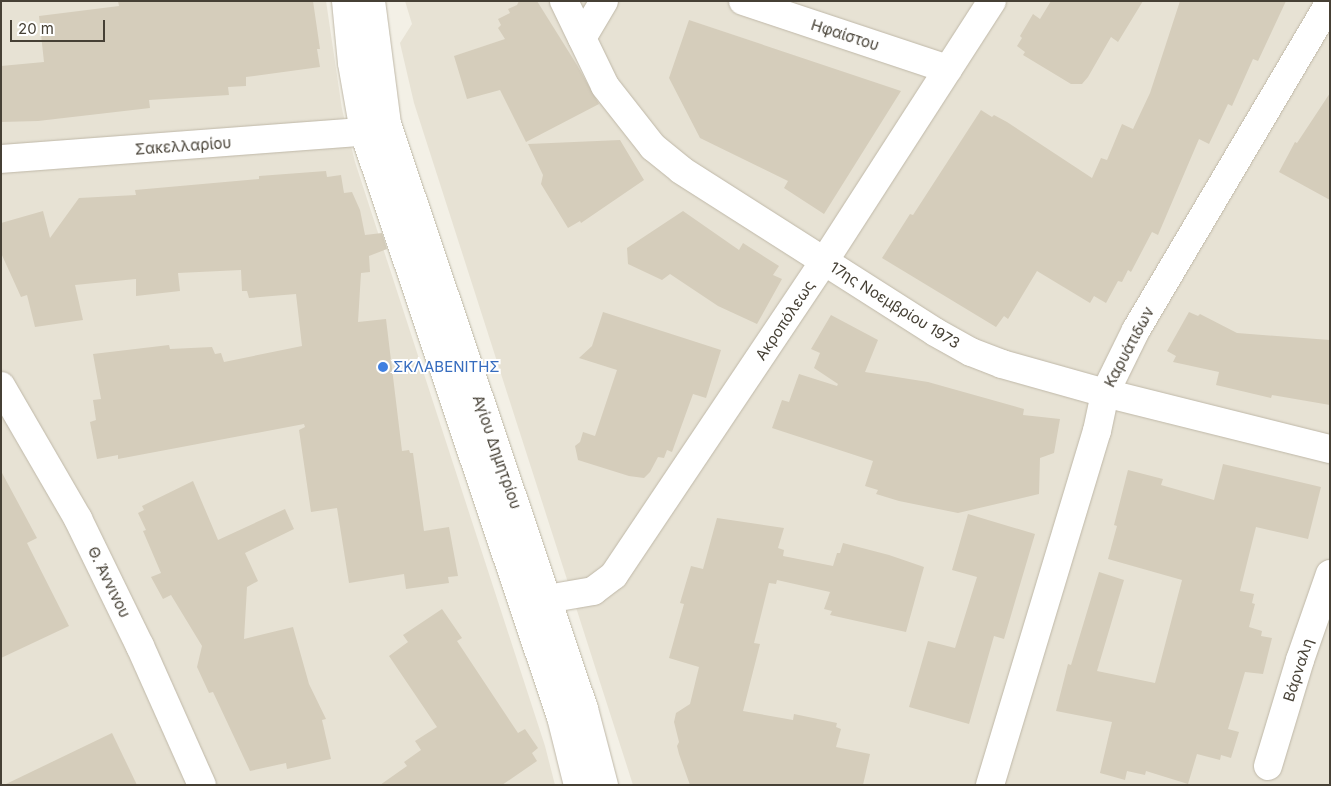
<!DOCTYPE html>
<html>
<head>
<meta charset="utf-8">
<style>
  body { margin:0 }
  #map { position:relative; width:1331px; height:786px; overflow:hidden; background:#f3f0e6; font-family:Inter,sans-serif }
  div>[style] { position:absolute }
  .residential>* { inset:0; background:#e7e2d4 }
  .building>* { inset:0; background:#d5cdbb }
  .roads { filter:drop-shadow(0 0 1px #bfb8a8) drop-shadow(0 0 1px #bfb8a8) }
  .minor>* { height:28px; margin:-14px; padding:0 14px; transform-origin:14px; border-radius:14px; background:#fff }
  .tertiary>* { height:28px; margin:-14px; padding:0 14px; transform-origin:14px; border-radius:14px; background:#fff }
  .dots>* { width:14px; height:14px; translate:-50% -50%; box-sizing:border-box; border:2px solid #fff; border-radius:50% }
  span { translate:-50% -50%; white-space:nowrap; text-align:center; line-height:1.15; -webkit-text-stroke:4px #fff; paint-order:stroke }
  .street-label { font-size:15px; color:#464035 }
  .shop-label { font-size:15px; color:#366cbe }
  .left { translate:0 -50%; text-align:left }
  .frame { position:absolute; inset:0; border:2px solid #464035; pointer-events:none }
  .scale { position:absolute; left:10px; top:20px; width:95px; height:22px; box-sizing:border-box; border:2px solid #464035; border-top:0; padding-left:6px; font-size:15px; line-height:18px; white-space:nowrap; color:#464035; -webkit-text-stroke:4px #fff; paint-order:stroke }
</style>
</head>
<body>
<div id="map">
  <div class="residential">
    <div style="clip-path:polygon(1px 1px,326px 1px,342px 109px,355px 162px,545px 746px,555px 785px,1px 785px)"></div>
    <div style="clip-path:polygon(405px 1px,1330px 1px,1330px 785px,633px 785px,414px 103px,400px 43px,412px 24px)"></div>
  </div>
  <div class="building">
    <div style="clip-path:polygon(118px 1px,313px 1px,320px 49px,317px 49px,320px 67px,246px 77px,246px 86px,228px 87px,229px 95px,149px 100px,150px 108px,38px 121px,1px 122px,1px 66px,44px 62px,39px 16px,119px 6px)"></div>
    <div style="clip-path:polygon(519px 1px,537px 1px,577px 65px,599px 104px,526px 142px,500px 90px,467px 99px,454px 56px,505px 39px,498px 28px,501px 25px,498px 19px,510px 13px,508px 9px,517px 5px)"></div>
    <div style="clip-path:polygon(1051px 1px,1143px 1px,1118px 42px,1111px 37px,1088px 77px,1082px 84px,1071px 84px,1023px 55px,1025px 52px,1017px 46px,1022px 38px,1020px 36px,1033px 14px,1040px 19px)"></div>
    <div style="clip-path:polygon(1180px 1px,1286px 1px,1258px 61px,1253px 59px,1232px 106px,1228px 104px,1209px 144px,1199px 139px,1158px 235px,1152px 232px,1131px 272px,1128px 270px,1122px 282px,1118px 281px,1106px 303px,1094px 296px,1090px 303px,1037px 271px,1008px 319px,1004px 316px,996px 327px,882px 258px,910px 214px,913px 215px,981px 110px,992px 117px,994px 115px,1007px 122px,1092px 178px,1101px 158px,1107px 160px,1122px 124px,1133px 129px,1150px 93px)"></div>
    <div style="clip-path:polygon(689px 20px,901px 91px,824px 214px,784px 188px,788px 181px,700px 138px,669px 78px)"></div>
    <div style="clip-path:polygon(1330px 93px,1330px 200px,1279px 172px,1295px 142px,1297px 143px)"></div>
    <div style="clip-path:polygon(620px 140px,644px 180px,581px 223px,580px 221px,568px 228px,541px 184px,543px 175px,528px 144px)"></div>
    <div style="clip-path:polygon(326px 171px,327px 177px,341px 175px,344px 193px,352px 192px,360px 210px,365px 235px,382px 233px,387px 249px,369px 256px,370px 272px,361px 273px,358px 322px,386px 319px,402px 451px,409px 450px,410px 453px,413px 453px,424px 531px,449px 527px,458px 576px,448px 577px,449px 583px,406px 589px,404px 574px,349px 583px,337px 508px,311px 512px,299px 430px,305px 427px,304px 424px,118px 459px,118px 455px,97px 459px,90px 422px,96px 420px,93px 400px,101px 399px,93px 354px,169px 345px,170px 349px,212px 347px,215px 354px,221px 353px,224px 362px,302px 346px,296px 294px,249px 298px,247px 291px,242px 291px,241px 270px,178px 273px,180px 291px,136px 296px,136px 279px,75px 285px,83px 320px,35px 327px,27px 295px,21px 297px,1px 253px,1px 223px,43px 211px,50px 238px,79px 198px,136px 195px,135px 190px,259px 179px,259px 176px)"></div>
    <div style="clip-path:polygon(683px 211px,739px 250px,743px 243px,779px 266px,773px 275px,782px 279px,757px 324px,718px 306px,670px 274px,662px 280px,628px 264px,627px 248px)"></div>
    <div style="clip-path:polygon(603px 312px,721px 350px,706px 398px,693px 394px,672px 452px,667px 450px,664px 458px,658px 457px,650px 472px,644px 478px,629px 476px,578px 460px,575px 446px,580px 442px,583px 432px,595px 436px,617px 370px,579px 358px,592px 346px)"></div>
    <div style="clip-path:polygon(1189px 312px,1198px 316px,1200px 314px,1237px 333px,1330px 340px,1330px 405px,1272px 395px,1271px 398px,1216px 385px,1219px 372px,1173px 362px,1176px 356px,1167px 351px)"></div>
    <div style="clip-path:polygon(831px 315px,878px 340px,865px 372px,928px 382px,1024px 409px,1023px 415px,1060px 419px,1054px 453px,1040px 458px,1039px 494px,958px 513px,899px 501px,876px 494px,878px 490px,865px 486px,873px 461px,772px 428px,782px 400px,789px 402px,799px 374px,837px 386px,838px 384px,814px 368px,820px 353px,811px 349px)"></div>
    <div style="clip-path:polygon(1223px 464px,1321px 487px,1308px 539px,1256px 527px,1240px 591px,1254px 594px,1252px 603px,1255px 604px,1249px 627px,1262px 631px,1261px 636px,1272px 638px,1263px 674px,1245px 672px,1228px 729px,1239px 732px,1231px 758px,1221px 755px,1220px 760px,1197px 754px,1188px 784px,1146px 771px,1145px 775px,1127px 771px,1125px 780px,1100px 773px,1112px 722px,1056px 711px,1068px 664px,1071px 665px,1099px 572px,1124px 580px,1097px 671px,1155px 683px,1182px 580px,1108px 559px,1117px 526px,1114px 525px,1128px 470px,1163px 479px,1161px 485px,1214px 500px)"></div>
    <div style="clip-path:polygon(1px 471px,37px 538px,27px 543px,69px 626px,1px 658px)"></div>
    <div style="clip-path:polygon(193px 481px,218px 540px,285px 509px,294px 529px,245px 553px,258px 581px,247px 587px,244px 639px,293px 627px,309px 684px,326px 719px,322px 720px,331px 759px,287px 769px,286px 763px,250px 771px,213px 692px,209px 693px,197px 667px,202px 646px,171px 595px,163px 599px,151px 577px,161px 573px,143px 531px,146px 530px,138px 513px,144px 510px,142px 506px)"></div>
    <div style="clip-path:polygon(968px 514px,1035px 534px,1004px 639px,994px 636px,969px 724px,909px 707px,928px 641px,955px 648px,977px 577px,952px 570px)"></div>
    <div style="clip-path:polygon(717px 518px,784px 528px,778px 548px,784px 550px,783px 556px,833px 566px,837px 553px,840px 553px,843px 543px,889px 555px,924px 567px,906px 632px,830px 615px,832px 611px,824px 609px,830px 592px,777px 580px,776px 584px,769px 583px,754px 643px,760px 644px,743px 711px,793px 720px,794px 714px,837px 723px,836px 727px,841px 729px,836px 747px,870px 754px,863px 785px,690px 785px,679px 754px,677px 746px,679px 742px,674px 722px,676px 713px,690px 704px,699px 667px,669px 658px,684px 604px,680px 603px,691px 566px,703px 569px)"></div>
    <div style="clip-path:polygon(442px 609px,462px 638px,457px 641px,518px 733px,525px 729px,538px 748px,532px 753px,537px 761px,502px 785px,380px 785px,407px 766px,404px 762px,421px 750px,415px 741px,437px 727px,389px 656px,408px 642px,403px 635px)"></div>
    <div style="clip-path:polygon(112px 733px,137px 785px,4px 785px)"></div>
  </div>
  <div class="roads">
    <div class="minor">
      <div style="left:564px;top:1px;width:94px;rotate:64.2deg"></div>
      <div style="left:605px;top:86px;width:78px;rotate:51.8deg"></div>
      <div style="left:653px;top:147px;width:36px;rotate:39deg"></div>
      <div style="left:681px;top:170px;width:301px;rotate:32.5deg"></div>
      <div style="left:935px;top:332px;width:41px;rotate:29.1deg"></div>
      <div style="left:971px;top:352px;width:33px;rotate:21deg"></div>
      <div style="left:1002px;top:364px;width:107px;rotate:15.7deg"></div>
      <div style="left:1105px;top:393px;width:232px;rotate:14deg"></div>
      <div style="left:743px;top:1px;width:216px;rotate:18.4deg"></div>
      <div style="left:582px;top:38px;width:43px;rotate:-59.3deg"></div>
      <div style="left:1px;top:159px;width:364px;rotate:-4.3deg"></div>
      <div style="left:1px;top:386px;width:154px;rotate:59.9deg"></div>
      <div style="left:78px;top:519px;width:141px;rotate:64deg"></div>
      <div style="left:140px;top:646px;width:152px;rotate:66deg"></div>
      <div style="left:547px;top:599px;width:47px;rotate:-9.9deg"></div>
      <div style="left:593px;top:591px;width:26px;rotate:-37deg"></div>
      <div style="left:614px;top:575px;width:379px;rotate:-56.2deg"></div>
      <div style="left:825px;top:260px;width:308px;rotate:-57.2deg"></div>
      <div style="left:1268px;top:766px;width:111px;rotate:-73.2deg"></div>
      <div style="left:1300px;top:660px;width:91px;rotate:-70.8deg"></div>
      <div style="left:990px;top:785px;width:370px;rotate:-73.2deg"></div>
      <div style="left:1097px;top:431px;width:39px;rotate:-78deg"></div>
      <div style="left:1105px;top:393px;width:70px;rotate:-63.8deg"></div>
      <div style="left:1136px;top:330px;width:381px;rotate:-59.4deg"></div>
    </div>
    <div class="tertiary">
      <div style="left:346px;top:1px;width:62px;rotate:84.5deg"></div>
      <div style="left:352px;top:63px;width:70px;rotate:80.1deg"></div>
      <div style="left:364px;top:132px;width:617px;rotate:71.39deg"></div>
      <div style="left:561px;top:717px;width:70px;rotate:76deg"></div>
      <div style="left:371px;top:1px;width:124px;rotate:82.6deg"></div>
      <div style="left:387px;top:124px;width:617px;rotate:71.39deg"></div>
      <div style="left:584px;top:709px;width:79px;rotate:75.3deg"></div>
    </div>
  </div>
  <div class="dots">
    <div style="left:383px;top:367px;background:#3f7fe0"></div>
  </div>
  <div class="street-label">
    <span style="left:845px;top:35px;rotate:18deg">Ηφαίστου</span>
    <span style="left:183px;top:146px;rotate:-4deg">Σακελλαρίου</span>
    <span style="left:895px;top:305px;rotate:32deg">17ης Νοεμβρίου 1973</span>
    <span style="left:785px;top:320px;rotate:-56deg">Ακροπόλεως</span>
    <span style="left:1129px;top:347px;rotate:-62deg">Καρυάτιδων</span>
    <span style="left:497px;top:452px;rotate:71deg">Αγίου Δημητρίου</span>
    <span style="left:109px;top:582px;rotate:64deg">Θ. Άννινου</span>
    <span style="left:1298px;top:670px;rotate:-72deg">Βάρναλη</span>
  </div>
  <div class="shop-label">
    <span class="left" style="left:393px;top:367px">ΣΚΛΑΒΕΝΙΤΗΣ</span>
  </div>
  <div class="frame"></div>
  <div class="scale">20 m</div>
</div>
</body>
</html>
